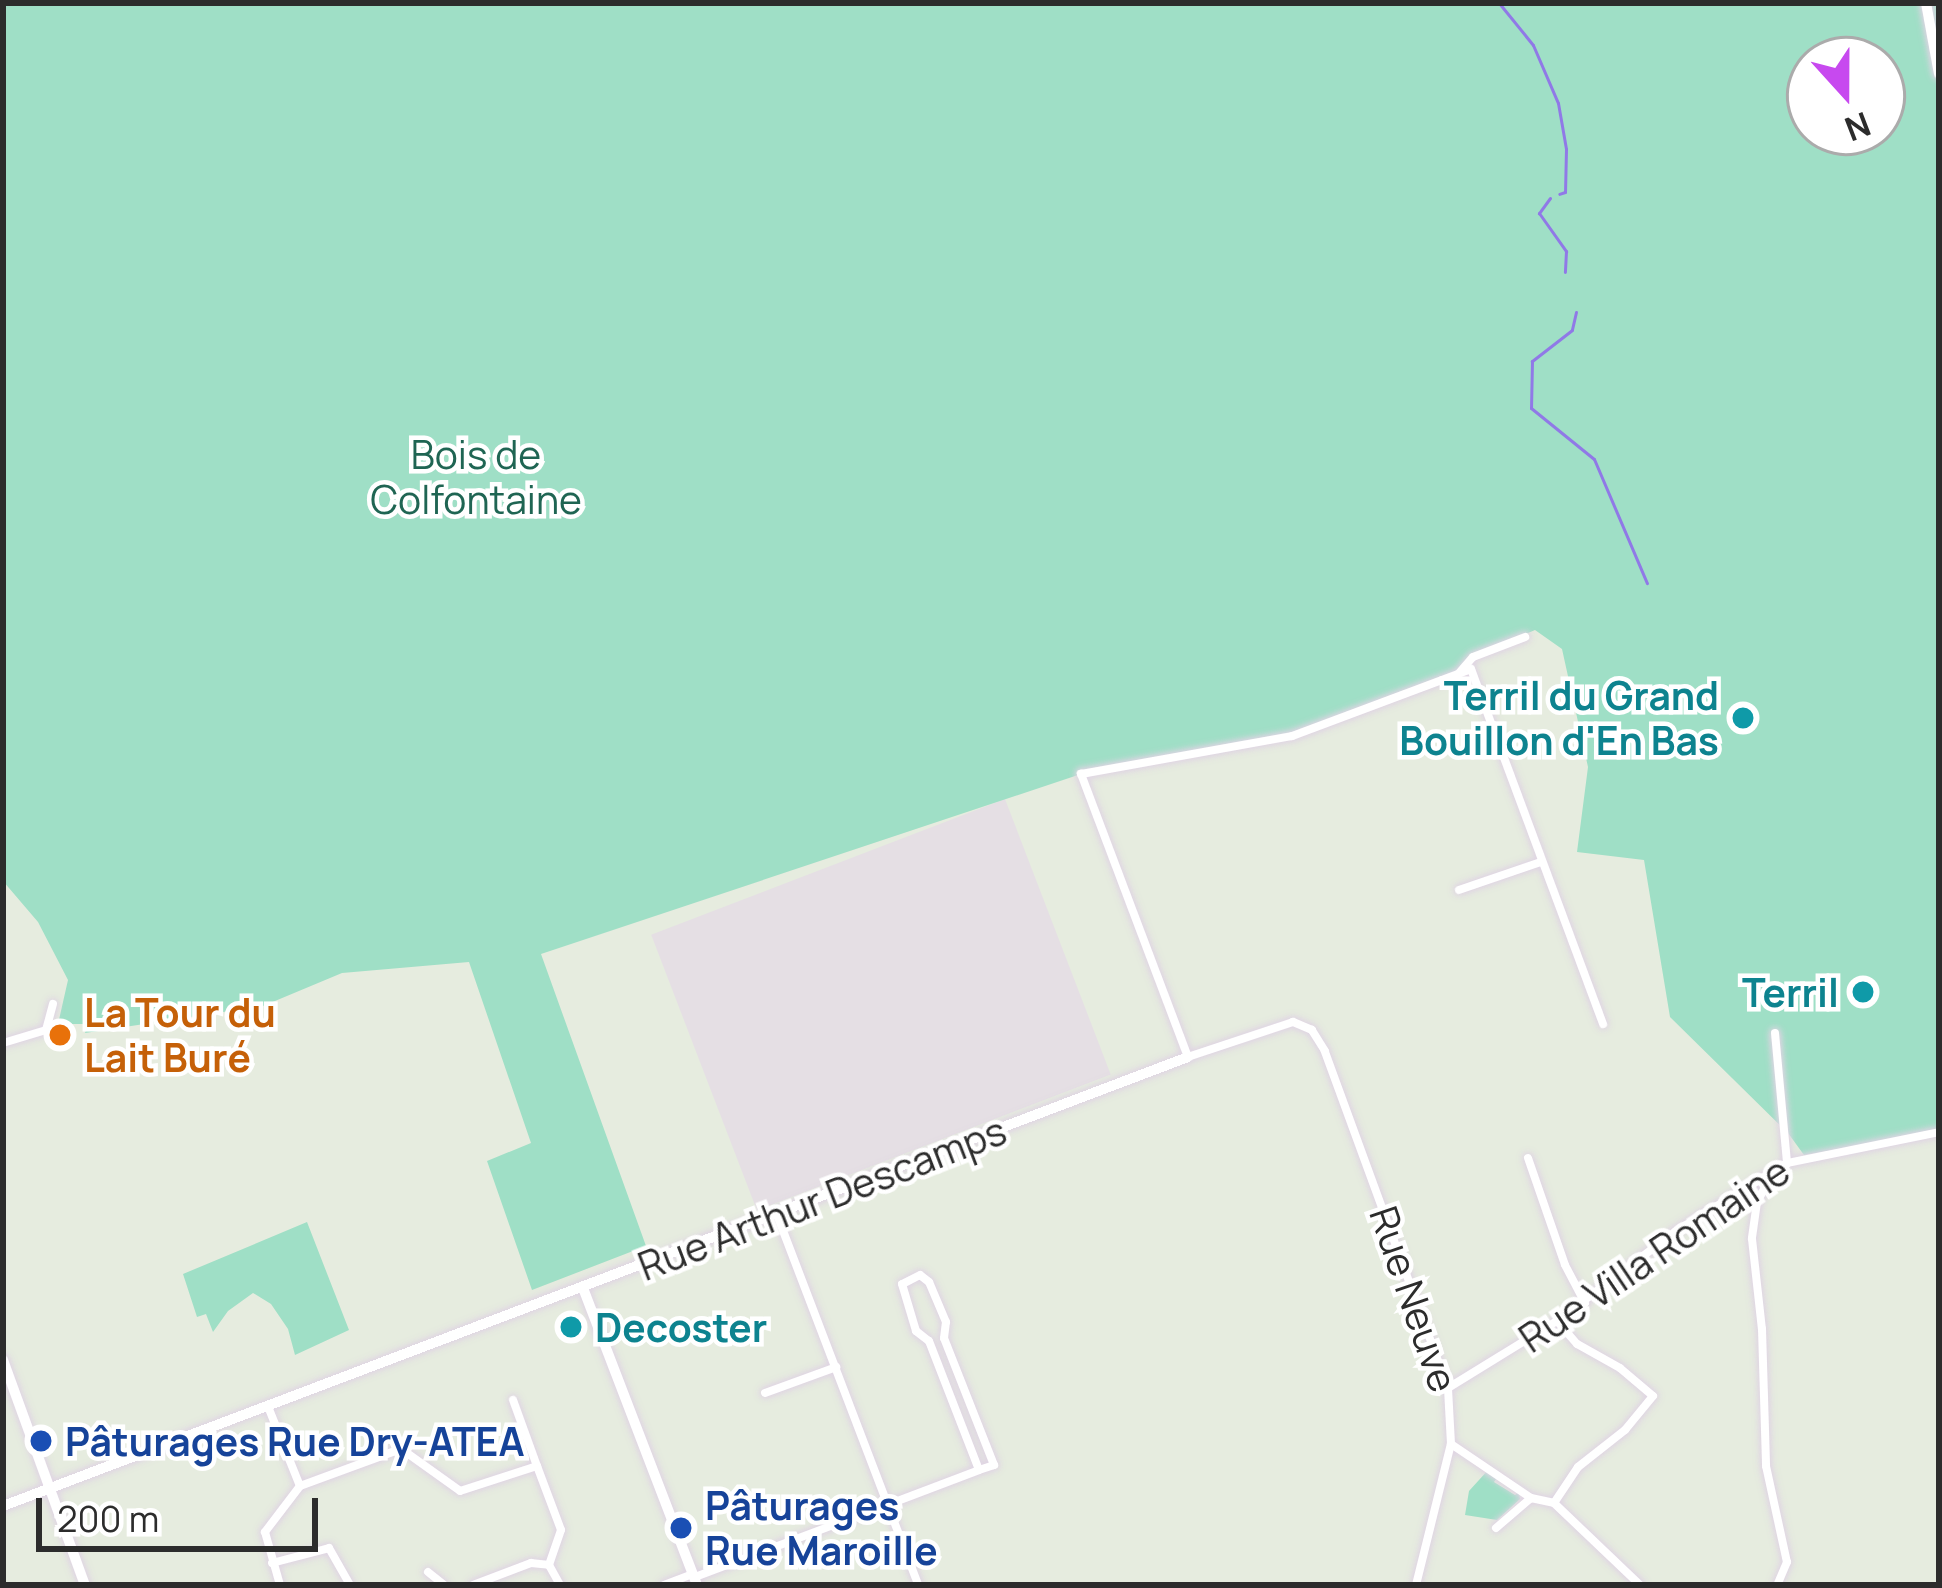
<!DOCTYPE html>
<html>
<head>
<meta charset="utf-8">
<style>
  body { margin:0 }
  #map { position:relative; width:1942px; height:1588px; overflow:hidden; background:#e6ecdf; font-family:Manrope,sans-serif }
  div>[style] { position:absolute }
  .industrial>* { inset:0; background:#e5dfe4; transform-origin:0 0 }
  .green>* { inset:0; background:#9fdfc6 }
  .stream>* { height:3px; margin:-1.5px; padding:0 1.5px; transform-origin:1.5px; border-radius:1.5px; background:#9079e7 }
  .roads { filter:drop-shadow(0 0 3px #dfd4e3) drop-shadow(0 0 3px #dfd4e3) }
  .minor>* { height:8px; margin:-4px; padding:0 4px; transform-origin:4px; border-radius:4px; background:#fff }
  .tertiary>* { height:10px; margin:-5px; padding:0 5px; transform-origin:5px; border-radius:5px; background:#fff }
  .dots>* { width:33px; height:33px; translate:-50% -50%; box-sizing:border-box; border:6px solid #fff; border-radius:50% }
  span { translate:-50% -50%; white-space:nowrap; text-align:center; line-height:1.15; -webkit-text-stroke:9px #fff; paint-order:stroke }
  .park-label { font-size:39px; color:#1f6553 }
  .culture-label { font-size:39px; color:#0d838f; font-weight:700 }
  .right { translate:-100% -50%; text-align:right }
  .left { translate:0 -50%; text-align:left }
  .food-label { font-size:39px; color:#c56008; font-weight:700 }
  .street-label { font-size:39px; color:#2c2c2c }
  .transit-label { font-size:39px; color:#164399; font-weight:700 }
  .frame { position:absolute; inset:0; border:6px solid #2c2c2c; pointer-events:none }
  .north { position:absolute; left:1786px; top:36px; width:120px; height:120px; box-sizing:border-box; background:#fff; border:3px solid #ababab; border-radius:50%; rotate:159deg; font-size:33px; font-weight:700; line-height:48px; text-align:center; color:#2c2c2c }
  .north::after { content:''; display:block; margin:auto; width:42px; height:54px; background:#c749ef; clip-path:polygon(50% 0,100% 100%,50% 72%,0 100%) }
  .scale { position:absolute; left:36px; top:1498px; width:282px; height:54px; box-sizing:border-box; border:6px solid #2c2c2c; border-top:0; padding-left:15px; font-size:36px; line-height:42px; white-space:nowrap; color:#2c2c2c; -webkit-text-stroke:9px #fff; paint-order:stroke }
</style>
</head>
<body>
<div id="map">
  <div class="industrial">
    <div style="left:1005px;top:799px;width:295px;height:379px;rotate:69deg"></div>
  </div>
  <div class="green">
    <div style="clip-path:polygon(evenodd,3px 3px,1939px 3px,1939px 1132px,1804px 1155px,1788px 1133px,1670px 1017px,1644px 860px,1577px 852px,1588px 767px,1562px 649px,1535px 630px,1473px 657px,1458px 674px,1292px 736px,1081px 774px,541px 954px,646px 1246px,532px 1290px,487px 1161px,531px 1143px,469px 962px,342px 973px,263px 1006px,85px 1033px,88px 1024px,58px 1024px,68px 980px,38px 922px,3px 881px,3px 3px,1810px 60px,1882px 60px,1882px 132px,1810px 132px,1810px 60px)"></div>
    <div style="clip-path:polygon(307px 1222px,349px 1330px,295px 1355px,288px 1329px,271px 1304px,253px 1293px,228px 1311px,213px 1332px,206px 1314px,197px 1317px,183px 1274px)"></div>
    <div style="clip-path:polygon(1489px 1469px,1499px 1475px,1494px 1482px,1515px 1495px,1519px 1492px,1520px 1499px,1497px 1520px,1465px 1515px,1469px 1491px)"></div>
  </div>
  <div class="stream">
    <div style="left:1499px;top:3px;width:54px;rotate:51deg"></div>
    <div style="left:1533px;top:45px;width:63px;rotate:66.7deg"></div>
    <div style="left:1558px;top:103px;width:47px;rotate:80.1deg"></div>
    <div style="left:1566px;top:149px;width:43px;rotate:91.3deg"></div>
    <div style="left:1565px;top:192px;width:6px;rotate:162deg"></div>
    <div style="left:1550px;top:198px;width:19px;rotate:126deg"></div>
    <div style="left:1539px;top:213px;width:47px;rotate:54.6deg"></div>
    <div style="left:1566px;top:251px;width:21px;rotate:93deg"></div>
    <div style="left:1576px;top:312px;width:18px;rotate:103deg"></div>
    <div style="left:1572px;top:330px;width:51px;rotate:142.2deg"></div>
    <div style="left:1532px;top:361px;width:47px;rotate:91.2deg"></div>
    <div style="left:1531px;top:408px;width:81px;rotate:39deg"></div>
    <div style="left:1594px;top:459px;width:135px;rotate:66.9deg"></div>
  </div>
  <div class="roads">
    <div class="minor">
      <div style="left:1459px;top:673px;width:21px;rotate:-49deg"></div>
      <div style="left:1473px;top:657px;width:56px;rotate:-21deg"></div>
      <div style="left:1459px;top:890px;width:87px;rotate:-18.9deg"></div>
      <div style="left:1775px;top:1033px;width:131px;rotate:84.7deg"></div>
      <div style="left:3px;top:1043px;width:45px;rotate:-16.8deg"></div>
      <div style="left:46px;top:1030px;width:27px;rotate:-75deg"></div>
      <div style="left:1528px;top:1158px;width:113px;rotate:70.9deg"></div>
      <div style="left:1565px;top:1265px;width:43px;rotate:62.2deg"></div>
      <div style="left:1771px;top:1176px;width:30px;rotate:118deg"></div>
      <div style="left:1757px;top:1202px;width:37px;rotate:98deg"></div>
      <div style="left:1752px;top:1239px;width:91px;rotate:83.7deg"></div>
      <div style="left:1762px;top:1329px;width:137px;rotate:88.3deg"></div>
      <div style="left:1766px;top:1466px;width:98px;rotate:77.7deg"></div>
      <div style="left:1787px;top:1562px;width:25px;rotate:113deg"></div>
      <div style="left:777px;top:1215px;width:396px;rotate:69.1deg"></div>
      <div style="left:1448px;top:1388px;width:128px;rotate:-31.6deg"></div>
      <div style="left:1557px;top:1321px;width:149px;rotate:-37.1deg"></div>
      <div style="left:1676px;top:1231px;width:130px;rotate:-31.5deg"></div>
      <div style="left:1787px;top:1163px;width:155px;rotate:-11.5deg"></div>
      <div style="left:765px;top:1393px;width:76px;rotate:-20.1deg"></div>
      <div style="left:513px;top:1400px;width:70px;rotate:70deg"></div>
      <div style="left:269px;top:1409px;width:83px;rotate:68.1deg"></div>
      <div style="left:300px;top:1486px;width:58px;rotate:127.3deg"></div>
      <div style="left:265px;top:1532px;width:55px;rotate:74.2deg"></div>
      <div style="left:1451px;top:1444px;width:97px;rotate:34deg"></div>
      <div style="left:1531px;top:1498px;width:24px;rotate:12deg"></div>
      <div style="left:1554px;top:1503px;width:119px;rotate:43.6deg"></div>
      <div style="left:300px;top:1486px;width:101px;rotate:-20.2deg"></div>
      <div style="left:395px;top:1451px;width:12px;rotate:9deg"></div>
      <div style="left:407px;top:1453px;width:65px;rotate:35.6deg"></div>
      <div style="left:460px;top:1491px;width:81px;rotate:-18deg"></div>
      <div style="left:537px;top:1466px;width:68px;rotate:69.4deg"></div>
      <div style="left:561px;top:1530px;width:37px;rotate:109deg"></div>
      <div style="left:549px;top:1565px;width:23px;rotate:61deg"></div>
      <div style="left:1554px;top:1503px;width:43px;rotate:-56.3deg"></div>
      <div style="left:1578px;top:1467px;width:60px;rotate:-38.2deg"></div>
      <div style="left:1625px;top:1430px;width:44px;rotate:-50.5deg"></div>
      <div style="left:1653px;top:1396px;width:43px;rotate:-139.7deg"></div>
      <div style="left:1620px;top:1368px;width:49px;rotate:-150.8deg"></div>
      <div style="left:1577px;top:1344px;width:30px;rotate:-131deg"></div>
      <div style="left:1496px;top:1528px;width:46px;rotate:-40.6deg"></div>
      <div style="left:272px;top:1563px;width:59px;rotate:-14.7deg"></div>
      <div style="left:329px;top:1548px;width:43px;rotate:60.4deg"></div>
      <div style="left:428px;top:1572px;width:21px;rotate:39deg"></div>
      <div style="left:695px;top:1577px;width:205px;rotate:-20.6deg"></div>
      <div style="left:887px;top:1505px;width:98px;rotate:-20.8deg"></div>
      <div style="left:979px;top:1470px;width:16px;rotate:-18deg"></div>
      <div style="left:994px;top:1465px;width:136px;rotate:-111.5deg"></div>
      <div style="left:944px;top:1338px;width:16px;rotate:-83deg"></div>
      <div style="left:946px;top:1322px;width:43px;rotate:-113deg"></div>
      <div style="left:929px;top:1282px;width:11px;rotate:-142deg"></div>
      <div style="left:920px;top:1275px;width:20px;rotate:153deg"></div>
      <div style="left:902px;top:1284px;width:49px;rotate:73.4deg"></div>
      <div style="left:916px;top:1331px;width:16px;rotate:38deg"></div>
      <div style="left:929px;top:1341px;width:138px;rotate:68.8deg"></div>
      <div style="left:473px;top:1585px;width:62px;rotate:-20.8deg"></div>
      <div style="left:531px;top:1563px;width:18px;rotate:6deg"></div>
      <div style="left:664px;top:1585px;width:31px;rotate:-21deg"></div>
      <div style="left:1416px;top:1585px;width:145px;rotate:-76.1deg"></div>
      <div style="left:1451px;top:1444px;width:56px;rotate:-93.1deg"></div>
      <div style="left:1448px;top:1388px;width:359px;rotate:-110.1deg"></div>
      <div style="left:1325px;top:1051px;width:25px;rotate:-122deg"></div>
      <div style="left:1312px;top:1030px;width:21px;rotate:-157deg"></div>
      <div style="left:1293px;top:1022px;width:111px;rotate:161.6deg"></div>
      <div style="left:1188px;top:1057px;width:303px;rotate:-110.7deg"></div>
      <div style="left:1081px;top:774px;width:214px;rotate:-10.2deg"></div>
      <div style="left:1292px;top:736px;width:191px;rotate:-20.5deg"></div>
      <div style="left:1471px;top:669px;width:379px;rotate:69.6deg"></div>
    </div>
    <div class="tertiary">
      <div style="left:1926px;top:3px;width:72px;rotate:79.6deg"></div>
      <div style="left:583px;top:1288px;width:318px;rotate:69deg"></div>
      <div style="left:3px;top:1360px;width:239px;rotate:70deg"></div>
      <div style="left:3px;top:1506px;width:1267px;rotate:-20.75deg"></div>
    </div>
  </div>
  <div class="dots">
    <div style="left:1743px;top:718px;background:#0f9aa8"></div>
    <div style="left:1863px;top:992px;background:#0f9aa8"></div>
    <div style="left:60px;top:1035px;background:#e8710a"></div>
    <div style="left:571px;top:1327px;background:#0f9aa8"></div>
    <div style="left:41px;top:1441px;background:#1a4fb4"></div>
    <div style="left:681px;top:1528px;background:#1a4fb4"></div>
  </div>
  <div class="park-label">
    <span style="left:476px;top:477px">Bois de<br>Colfontaine</span>
  </div>
  <div class="culture-label">
    <span class="right" style="left:1719px;top:718px">Terril du Grand<br>Bouillon d'En Bas</span>
    <span class="right" style="left:1839px;top:992px">Terril</span>
    <span class="left" style="left:595px;top:1327px">Decoster</span>
  </div>
  <div class="food-label">
    <span class="left" style="left:84px;top:1035px">La Tour du<br>Lait Buré</span>
  </div>
  <div class="street-label">
    <span style="left:822px;top:1198px;rotate:-21deg">Rue Arthur Descamps</span>
    <span style="left:1654px;top:1254px;rotate:-34deg">Rue Villa Romaine</span>
    <span style="left:1414px;top:1299px;rotate:71deg">Rue Neuve</span>
  </div>
  <div class="transit-label">
    <span class="left" style="left:65px;top:1441px">Pâturages Rue Dry-ATEA</span>
    <span class="left" style="left:705px;top:1528px">Pâturages<br>Rue Maroille</span>
  </div>
  <div class="frame"></div>
  <div class="north">N</div>
  <div class="scale">200 m</div>
</div>
</body>
</html>
